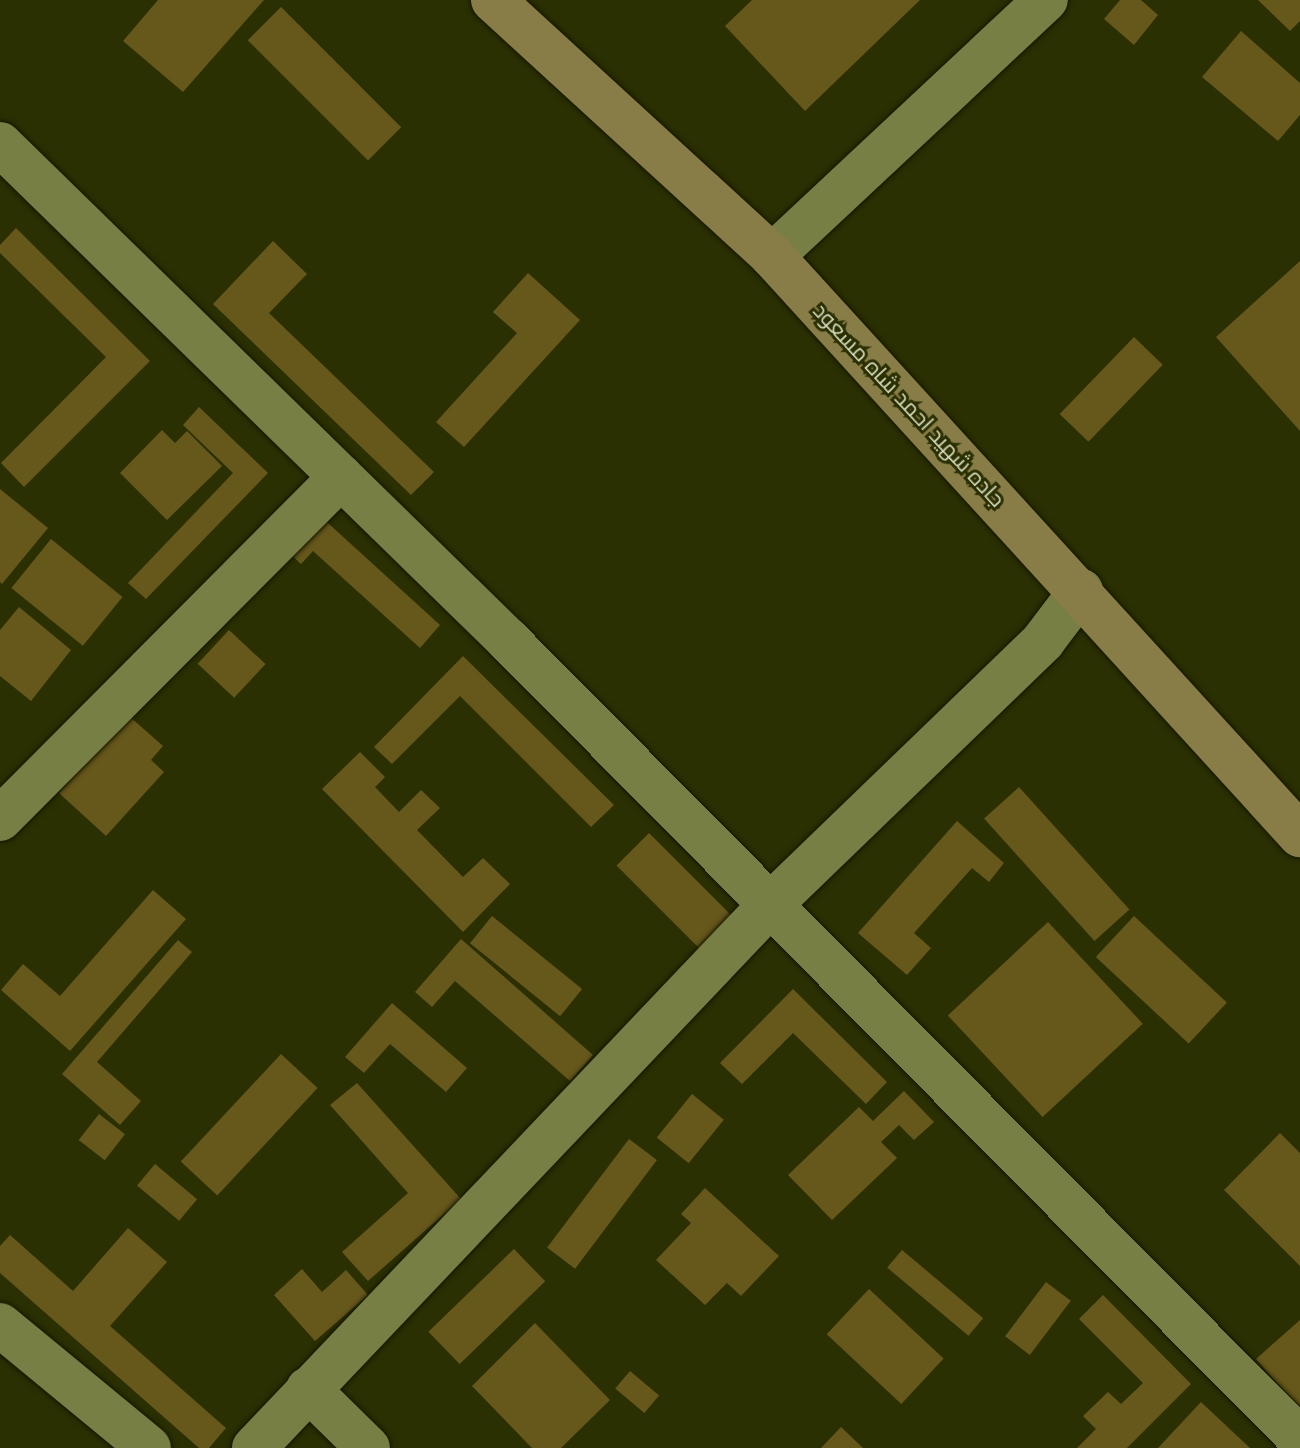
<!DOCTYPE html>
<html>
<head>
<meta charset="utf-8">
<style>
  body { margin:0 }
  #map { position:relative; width:1300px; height:1448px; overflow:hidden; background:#2b3002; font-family:Poppins,Cairo,sans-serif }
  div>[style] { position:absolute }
  .building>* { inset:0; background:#66571b; transform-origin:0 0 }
  .roads { filter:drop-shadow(0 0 2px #141700) drop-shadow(0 0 2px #141700) }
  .street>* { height:44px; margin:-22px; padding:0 22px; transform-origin:22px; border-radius:22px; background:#777f45 }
  .secondary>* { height:44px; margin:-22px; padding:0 22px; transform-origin:22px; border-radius:22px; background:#887d47 }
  span { translate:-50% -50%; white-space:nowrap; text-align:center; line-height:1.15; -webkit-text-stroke:6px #2b3002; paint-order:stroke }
  .street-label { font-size:22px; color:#d7dcbe }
</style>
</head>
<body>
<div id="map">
  <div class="building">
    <div style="clip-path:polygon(158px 0,264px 0,183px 92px,123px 41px)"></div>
    <div style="clip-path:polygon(752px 0,920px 0,805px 111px,725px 26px)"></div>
    <div style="clip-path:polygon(1120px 0,1141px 0,1158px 15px,1134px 45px,1104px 19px)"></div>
    <div style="clip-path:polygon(1258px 0,1300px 0,1300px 21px,1290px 31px)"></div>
    <div style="left:281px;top:7px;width:170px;height:47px;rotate:45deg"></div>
    <div style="clip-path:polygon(1241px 31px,1300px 83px,1300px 115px,1278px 141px,1202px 77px)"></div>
    <div style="clip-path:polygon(16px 228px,150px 361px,24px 487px,1px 463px,106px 357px,0 253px,0 245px)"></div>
    <div style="clip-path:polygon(273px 241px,307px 274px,269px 313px,434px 472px,411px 495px,213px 304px)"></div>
    <div style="clip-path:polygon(1300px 261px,1300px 431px,1216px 337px)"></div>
    <div style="clip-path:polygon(528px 273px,580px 320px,464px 447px,436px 422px,517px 333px,493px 312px)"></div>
    <div style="left:1134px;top:337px;width:40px;height:107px;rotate:44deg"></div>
    <div style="clip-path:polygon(199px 407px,268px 473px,146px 599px,128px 583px,233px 473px,183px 425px)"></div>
    <div style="clip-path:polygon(162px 430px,175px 443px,187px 431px,222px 466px,167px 520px,120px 473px)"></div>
    <div style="clip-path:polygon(0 489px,48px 528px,2px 584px,0 582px)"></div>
    <div style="clip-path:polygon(318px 514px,440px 625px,420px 648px,313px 551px,301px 564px,285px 549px)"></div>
    <div style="left:51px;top:539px;width:92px;height:63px;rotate:39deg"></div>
    <div style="clip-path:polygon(19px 607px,71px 650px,31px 701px,0 676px,0 630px)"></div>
    <div style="left:229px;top:630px;width:50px;height:46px;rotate:43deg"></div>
    <div style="clip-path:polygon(463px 656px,614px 805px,591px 827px,460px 696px,392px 764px,374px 747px)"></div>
    <div style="clip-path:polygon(129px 716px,163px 746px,151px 760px,164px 772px,106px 836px,59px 793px)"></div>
    <div style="clip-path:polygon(360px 752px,385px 777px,375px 787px,399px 812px,421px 790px,440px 808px,417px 830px,463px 877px,483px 858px,510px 884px,463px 932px,322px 789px)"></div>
    <div style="left:1019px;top:787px;width:165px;height:47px;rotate:48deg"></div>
    <div style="clip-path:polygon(957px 821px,1004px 863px,989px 882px,972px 868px,914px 933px,931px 948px,907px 975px,858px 933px)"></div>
    <div style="left:649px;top:833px;width:135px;height:46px;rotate:45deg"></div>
    <div style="clip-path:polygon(153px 890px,186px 919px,70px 1051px,1px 990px,23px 964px,60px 996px)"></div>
    <div style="left:492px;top:916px;width:116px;height:35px;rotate:39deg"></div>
    <div style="left:1134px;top:916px;width:127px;height:56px;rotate:43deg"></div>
    <div style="left:1048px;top:922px;width:139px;height:137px;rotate:47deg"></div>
    <div style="clip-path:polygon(461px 939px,593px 1055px,570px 1081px,455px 981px,432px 1007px,415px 992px)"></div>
    <div style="clip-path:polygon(178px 940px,192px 952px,97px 1062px,141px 1101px,120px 1125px,62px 1074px)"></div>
    <div style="clip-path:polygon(793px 989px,887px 1082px,866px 1104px,793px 1033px,742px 1084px,720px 1063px)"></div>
    <div style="clip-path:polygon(392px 1003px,467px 1068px,446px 1092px,390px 1044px,364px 1073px,345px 1057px)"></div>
    <div style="left:281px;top:1054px;width:50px;height:147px;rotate:43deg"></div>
    <div style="clip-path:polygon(357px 1083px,461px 1199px,368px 1281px,342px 1252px,408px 1193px,330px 1105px)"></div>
    <div style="clip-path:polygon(904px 1091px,934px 1122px,914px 1140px,899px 1125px,881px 1142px,897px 1158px,832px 1220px,788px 1175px,859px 1107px,873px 1121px)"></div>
    <div style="left:692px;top:1094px;width:41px;height:56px;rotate:39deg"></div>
    <div style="left:99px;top:1114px;width:33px;height:33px;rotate:38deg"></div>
    <div style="clip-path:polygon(1280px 1133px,1300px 1153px,1300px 1266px,1224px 1190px)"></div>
    <div style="left:629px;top:1139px;width:35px;height:136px;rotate:37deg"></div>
    <div style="left:155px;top:1164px;width:55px;height:28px;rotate:40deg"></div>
    <div style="clip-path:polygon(705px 1188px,779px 1256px,741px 1296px,727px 1283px,705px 1305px,656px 1260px,691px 1223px,681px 1214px)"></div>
    <div style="clip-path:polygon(128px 1228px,167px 1262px,110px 1326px,226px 1428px,209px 1448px,199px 1448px,0 1273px,0 1246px,10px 1235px,73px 1291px)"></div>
    <div style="left:514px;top:1249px;width:45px;height:119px;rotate:46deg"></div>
    <div style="left:902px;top:1250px;width:106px;height:23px;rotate:40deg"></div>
    <div style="clip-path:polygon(302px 1269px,322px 1292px,346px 1270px,368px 1295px,315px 1341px,274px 1295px)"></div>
    <div style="left:1046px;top:1282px;width:31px;height:68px;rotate:37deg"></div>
    <div style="left:869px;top:1289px;width:102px;height:62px;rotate:43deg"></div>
    <div style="clip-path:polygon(1103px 1295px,1191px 1384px,1127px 1448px,1077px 1448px,1096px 1429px,1083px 1416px,1108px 1392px,1121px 1404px,1143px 1383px,1079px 1319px)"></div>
    <div style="clip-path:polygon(1300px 1320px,1300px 1409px,1256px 1359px)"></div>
    <div style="clip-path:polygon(535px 1323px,610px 1400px,561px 1448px,532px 1448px,472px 1386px)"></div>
    <div style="left:630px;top:1371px;width:38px;height:23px;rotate:40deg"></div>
    <div style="clip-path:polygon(1201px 1402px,1250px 1448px,1158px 1448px)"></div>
    <div style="clip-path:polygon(841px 1427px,863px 1448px,821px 1448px)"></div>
  </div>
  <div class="roads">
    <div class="street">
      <div style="left:0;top:144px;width:710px;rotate:44.32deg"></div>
      <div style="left:508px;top:640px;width:1125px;rotate:45.25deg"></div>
      <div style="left:772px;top:256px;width:375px;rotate:-43.1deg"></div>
      <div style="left:0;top:819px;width:483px;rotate:-45.1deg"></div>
      <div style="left:0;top:1325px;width:193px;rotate:39.5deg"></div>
      <div style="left:308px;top:1389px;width:84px;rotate:44.5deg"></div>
      <div style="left:254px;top:1448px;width:749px;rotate:-46.46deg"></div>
      <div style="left:770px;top:905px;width:380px;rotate:-44deg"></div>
      <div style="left:1043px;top:641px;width:63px;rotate:-52.8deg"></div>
    </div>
    <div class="secondary">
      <div style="left:493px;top:0;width:379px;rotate:42.5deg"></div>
      <div style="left:772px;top:256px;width:784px;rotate:47.64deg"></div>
    </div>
  </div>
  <div class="street-label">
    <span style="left:909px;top:405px;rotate:47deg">جاده شهيد احمد شاه مسعود</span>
  </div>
</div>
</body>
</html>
